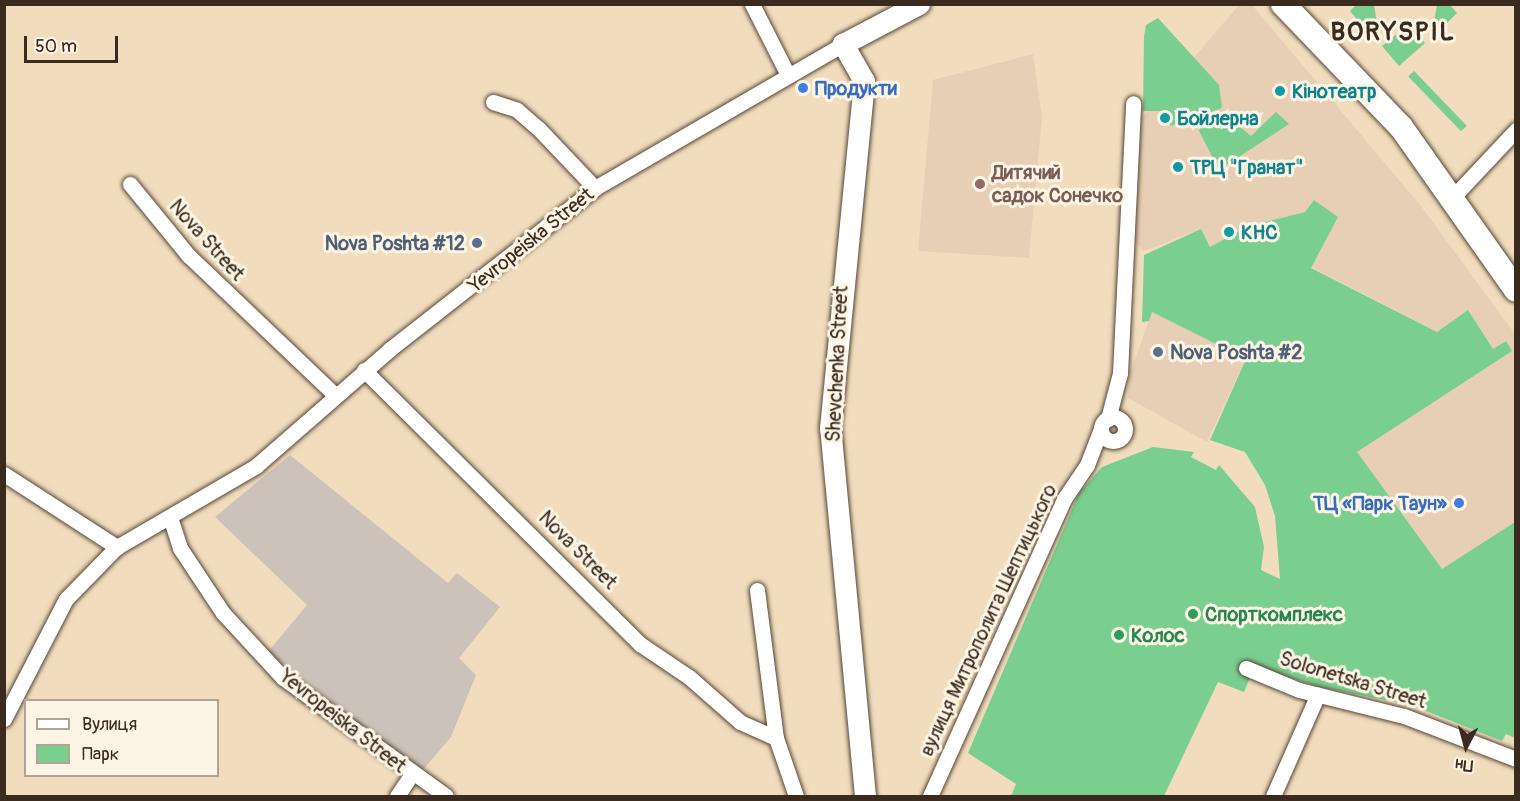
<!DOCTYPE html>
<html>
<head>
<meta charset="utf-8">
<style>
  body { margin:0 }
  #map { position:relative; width:1520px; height:801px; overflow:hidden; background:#f1ddbd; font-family:Pangolin,sans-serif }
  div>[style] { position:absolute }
  .built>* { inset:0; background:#e7cfb5 }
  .industrial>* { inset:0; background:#ccc2b9 }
  .green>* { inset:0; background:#7ace90; transform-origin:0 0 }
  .roads { filter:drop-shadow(0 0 2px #564536) drop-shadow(0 0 2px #564536) }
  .minor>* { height:15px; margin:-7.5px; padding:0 7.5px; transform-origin:7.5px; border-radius:7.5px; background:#fff }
  .minor>.ring { margin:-7.5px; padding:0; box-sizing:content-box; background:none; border:15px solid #fff; border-radius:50% }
  .secondary>* { height:21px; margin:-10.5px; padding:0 10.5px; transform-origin:10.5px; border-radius:10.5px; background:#fff }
  .trunk>* { height:24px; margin:-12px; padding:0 12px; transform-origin:12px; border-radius:12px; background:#fff }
  .dots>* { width:16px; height:16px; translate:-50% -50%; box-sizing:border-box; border:3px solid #fcf5e5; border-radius:50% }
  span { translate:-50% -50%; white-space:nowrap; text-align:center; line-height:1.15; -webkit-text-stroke:6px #fcf5e5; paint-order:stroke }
  .shop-label { font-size:20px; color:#366cbe; font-weight:700 }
  .left { translate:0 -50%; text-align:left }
  .right { translate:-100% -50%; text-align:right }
  .culture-label { font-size:20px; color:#0d838f; font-weight:700 }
  .education-label { font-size:20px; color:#785e54; font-weight:700 }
  .street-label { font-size:20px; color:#3b2a1e }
  .service-label { font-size:20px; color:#4e5e75; font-weight:700 }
  .leisure-label { font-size:20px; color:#27864d; font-weight:700 }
  .district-label { font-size:26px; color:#3b2a1e; font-weight:700; letter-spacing:1.5px }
  .frame { position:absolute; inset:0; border:6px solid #3b2a1e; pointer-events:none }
  .legend { position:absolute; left:24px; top:699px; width:195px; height:78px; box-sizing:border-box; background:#fcf5e5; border:2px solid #afa495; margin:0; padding:8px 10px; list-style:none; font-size:18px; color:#3b2a1e }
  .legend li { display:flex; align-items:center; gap:12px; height:30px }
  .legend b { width:30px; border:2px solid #afa495 }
  .north { position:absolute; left:1436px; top:717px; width:60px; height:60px; -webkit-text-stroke:4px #fcf5e5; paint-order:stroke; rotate:186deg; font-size:16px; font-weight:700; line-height:24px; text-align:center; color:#3b2a1e }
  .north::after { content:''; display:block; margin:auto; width:21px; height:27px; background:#3b2a1e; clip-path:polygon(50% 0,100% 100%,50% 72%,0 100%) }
  .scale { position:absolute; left:24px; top:36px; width:94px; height:27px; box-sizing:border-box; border:3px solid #3b2a1e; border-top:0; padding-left:8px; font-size:18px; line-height:21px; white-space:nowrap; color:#3b2a1e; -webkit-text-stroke:4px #fcf5e5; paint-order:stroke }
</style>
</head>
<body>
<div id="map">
  <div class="built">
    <div style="clip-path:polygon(1239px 5px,1252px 5px,1421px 206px,1515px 334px,1515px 522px,1442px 570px,1356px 452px,1511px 351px,1493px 349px,1468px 310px,1438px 332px,1311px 267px,1338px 217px,1305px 212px,1249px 226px,1210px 247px,1201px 229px,1144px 251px,1134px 241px,1140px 120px)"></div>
    <div style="clip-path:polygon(1033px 54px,1042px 117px,1029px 258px,918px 251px,933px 80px)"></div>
    <div style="clip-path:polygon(1152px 312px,1246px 358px,1207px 442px,1128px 398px,1129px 376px)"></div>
  </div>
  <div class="industrial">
    <div style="clip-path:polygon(290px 455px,448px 583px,457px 573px,500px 607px,459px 658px,476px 675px,451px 737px,422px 771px,267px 653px,307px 605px,215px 517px)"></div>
  </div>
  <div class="green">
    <div style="clip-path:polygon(1357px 4px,1374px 5px,1377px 23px,1368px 32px,1350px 11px)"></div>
    <div style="clip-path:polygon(1437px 5px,1450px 5px,1457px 13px,1440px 30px,1434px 22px)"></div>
    <div style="clip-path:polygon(1158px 18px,1219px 85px,1222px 108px,1170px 126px,1170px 111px,1143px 111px,1144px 37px,1146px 25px)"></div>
    <div style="clip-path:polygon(1397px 34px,1419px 36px,1425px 43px,1399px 66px,1382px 46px)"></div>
    <div style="left:1414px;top:71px;width:76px;height:8px;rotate:46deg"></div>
    <div style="clip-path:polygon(1276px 112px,1289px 124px,1219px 170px,1197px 127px,1228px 117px,1251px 136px)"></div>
    <div style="clip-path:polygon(1314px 200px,1338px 217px,1311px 268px,1437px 332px,1468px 310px,1493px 349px,1506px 341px,1512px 351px,1357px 452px,1442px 569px,1515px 522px,1515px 738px,1506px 734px,1502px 741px,1411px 705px,1319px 687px,1255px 666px,1244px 692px,1218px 682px,1164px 796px,1011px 796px,1016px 784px,968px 753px,1079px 493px,1102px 467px,1153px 447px,1194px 452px,1191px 457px,1216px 470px,1219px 465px,1255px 507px,1264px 547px,1261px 570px,1280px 579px,1275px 516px,1265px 485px,1245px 452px,1210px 440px,1246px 359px,1152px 312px,1149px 321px,1142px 322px,1144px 255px,1201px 229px,1210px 247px,1249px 226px,1305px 212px)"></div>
  </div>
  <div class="roads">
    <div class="minor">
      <div style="left:752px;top:4px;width:80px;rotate:63.1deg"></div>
      <div style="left:493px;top:102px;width:25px;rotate:18deg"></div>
      <div style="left:517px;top:110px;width:28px;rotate:41deg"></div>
      <div style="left:538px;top:128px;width:83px;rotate:46.5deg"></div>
      <div style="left:130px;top:184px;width:92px;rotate:50.8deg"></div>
      <div style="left:188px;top:255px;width:203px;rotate:43.6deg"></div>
      <div style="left:1454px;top:196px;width:91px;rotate:-46.8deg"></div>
      <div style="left:364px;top:370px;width:389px;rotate:44.8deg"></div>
      <div style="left:640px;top:644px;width:59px;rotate:34deg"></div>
      <div style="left:689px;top:677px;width:68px;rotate:41.4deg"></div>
      <div style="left:740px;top:722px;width:39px;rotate:24deg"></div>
      <div class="ring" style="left:1101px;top:417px;width:9px;height:9px"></div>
      <div style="left:1108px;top:419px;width:48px;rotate:-75.4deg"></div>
      <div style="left:1120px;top:373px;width:270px;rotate:-87.2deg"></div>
      <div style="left:4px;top:474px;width:135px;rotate:32.9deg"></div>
      <div style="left:170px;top:517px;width:33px;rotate:72deg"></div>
      <div style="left:180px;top:548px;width:78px;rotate:56.5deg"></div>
      <div style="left:223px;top:613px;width:88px;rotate:47.3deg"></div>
      <div style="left:283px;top:678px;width:201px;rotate:35.9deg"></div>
      <div style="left:757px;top:590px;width:149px;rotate:82.7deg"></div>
      <div style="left:776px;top:738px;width:61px;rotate:71deg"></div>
      <div style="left:1246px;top:668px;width:57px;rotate:22.5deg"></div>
      <div style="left:1299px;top:690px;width:108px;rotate:13.9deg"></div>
      <div style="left:1404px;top:716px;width:120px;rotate:21deg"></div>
      <div style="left:4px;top:719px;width:135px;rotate:-62.7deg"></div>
      <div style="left:66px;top:599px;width:73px;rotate:-45.6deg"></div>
      <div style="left:117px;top:547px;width:161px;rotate:-30.2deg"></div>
      <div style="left:256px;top:466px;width:178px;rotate:-41.1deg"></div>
      <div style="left:390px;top:349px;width:261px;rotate:-38.1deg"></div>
      <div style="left:595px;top:188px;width:287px;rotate:-30.1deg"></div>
      <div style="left:397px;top:796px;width:27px;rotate:-56deg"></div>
      <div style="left:930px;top:796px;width:326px;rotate:-65.7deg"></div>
      <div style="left:1064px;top:499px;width:41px;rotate:-55.9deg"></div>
      <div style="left:1087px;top:465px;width:39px;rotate:-69deg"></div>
      <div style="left:1273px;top:796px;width:111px;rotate:-66.2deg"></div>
    </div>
    <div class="secondary">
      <div style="left:865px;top:796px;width:370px;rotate:-95.4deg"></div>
      <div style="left:830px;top:428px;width:349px;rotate:-84.4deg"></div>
      <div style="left:864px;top:81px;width:43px;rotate:-119.6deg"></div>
      <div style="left:843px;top:44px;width:86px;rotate:-27.8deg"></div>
    </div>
    <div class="trunk">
      <div style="left:1283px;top:4px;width:170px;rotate:46.2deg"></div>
      <div style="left:1401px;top:127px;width:199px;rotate:54.8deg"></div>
    </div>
  </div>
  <div class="dots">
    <div style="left:803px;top:88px;background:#3f7fe0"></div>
    <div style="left:1280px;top:91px;background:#0f9aa8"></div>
    <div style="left:1165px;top:118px;background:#0f9aa8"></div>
    <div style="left:1178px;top:167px;background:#0f9aa8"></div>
    <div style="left:980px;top:184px;background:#8d6e63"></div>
    <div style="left:1229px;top:232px;background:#0f9aa8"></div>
    <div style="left:477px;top:243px;background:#5c6f8a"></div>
    <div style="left:1158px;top:352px;background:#5c6f8a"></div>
    <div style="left:1459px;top:503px;background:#3f7fe0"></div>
    <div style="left:1193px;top:614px;background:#2e9e5b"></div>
    <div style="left:1119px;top:635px;background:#2e9e5b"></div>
  </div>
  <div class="shop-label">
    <span class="left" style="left:815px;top:88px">Продукти</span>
    <span class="right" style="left:1447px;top:503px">ТЦ «Парк Таун»</span>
  </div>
  <div class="culture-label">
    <span class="left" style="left:1292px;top:91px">Кінотеатр</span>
    <span class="left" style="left:1177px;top:118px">Бойлерна</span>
    <span class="left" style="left:1190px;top:167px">ТРЦ "Гранат"</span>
    <span class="left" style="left:1241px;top:232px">КНС</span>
  </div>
  <div class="education-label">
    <span class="left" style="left:992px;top:184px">Дитячий<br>садок Сонечко</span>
  </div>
  <div class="street-label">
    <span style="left:207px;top:240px;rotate:48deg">Nova Street</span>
    <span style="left:531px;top:240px;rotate:-39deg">Yevropeiska Street</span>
    <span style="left:837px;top:364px;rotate:-87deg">Shevchenka Street</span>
    <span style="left:578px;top:550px;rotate:45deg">Nova Street</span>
    <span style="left:988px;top:620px;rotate:-65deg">вулиця Митрополита Шептицького</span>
    <span style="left:1353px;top:680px;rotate:17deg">Solonetska Street</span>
    <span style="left:343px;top:721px;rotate:38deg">Yevropeiska Street</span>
  </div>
  <div class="service-label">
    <span class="right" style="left:465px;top:243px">Nova Poshta #12</span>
    <span class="left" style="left:1170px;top:352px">Nova Poshta #2</span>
  </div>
  <div class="leisure-label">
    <span class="left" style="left:1205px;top:614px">Спорткомплекс</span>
    <span class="left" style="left:1131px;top:635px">Колос</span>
  </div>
  <div class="district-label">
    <span style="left:1393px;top:33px">BORYSPIL</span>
  </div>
  <div class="frame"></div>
  <ul class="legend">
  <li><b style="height:8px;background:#fff"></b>Вулиця</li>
  <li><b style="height:16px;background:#7ace90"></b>Парк</li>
  </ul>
  <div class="north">Пн</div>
  <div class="scale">50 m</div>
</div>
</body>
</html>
